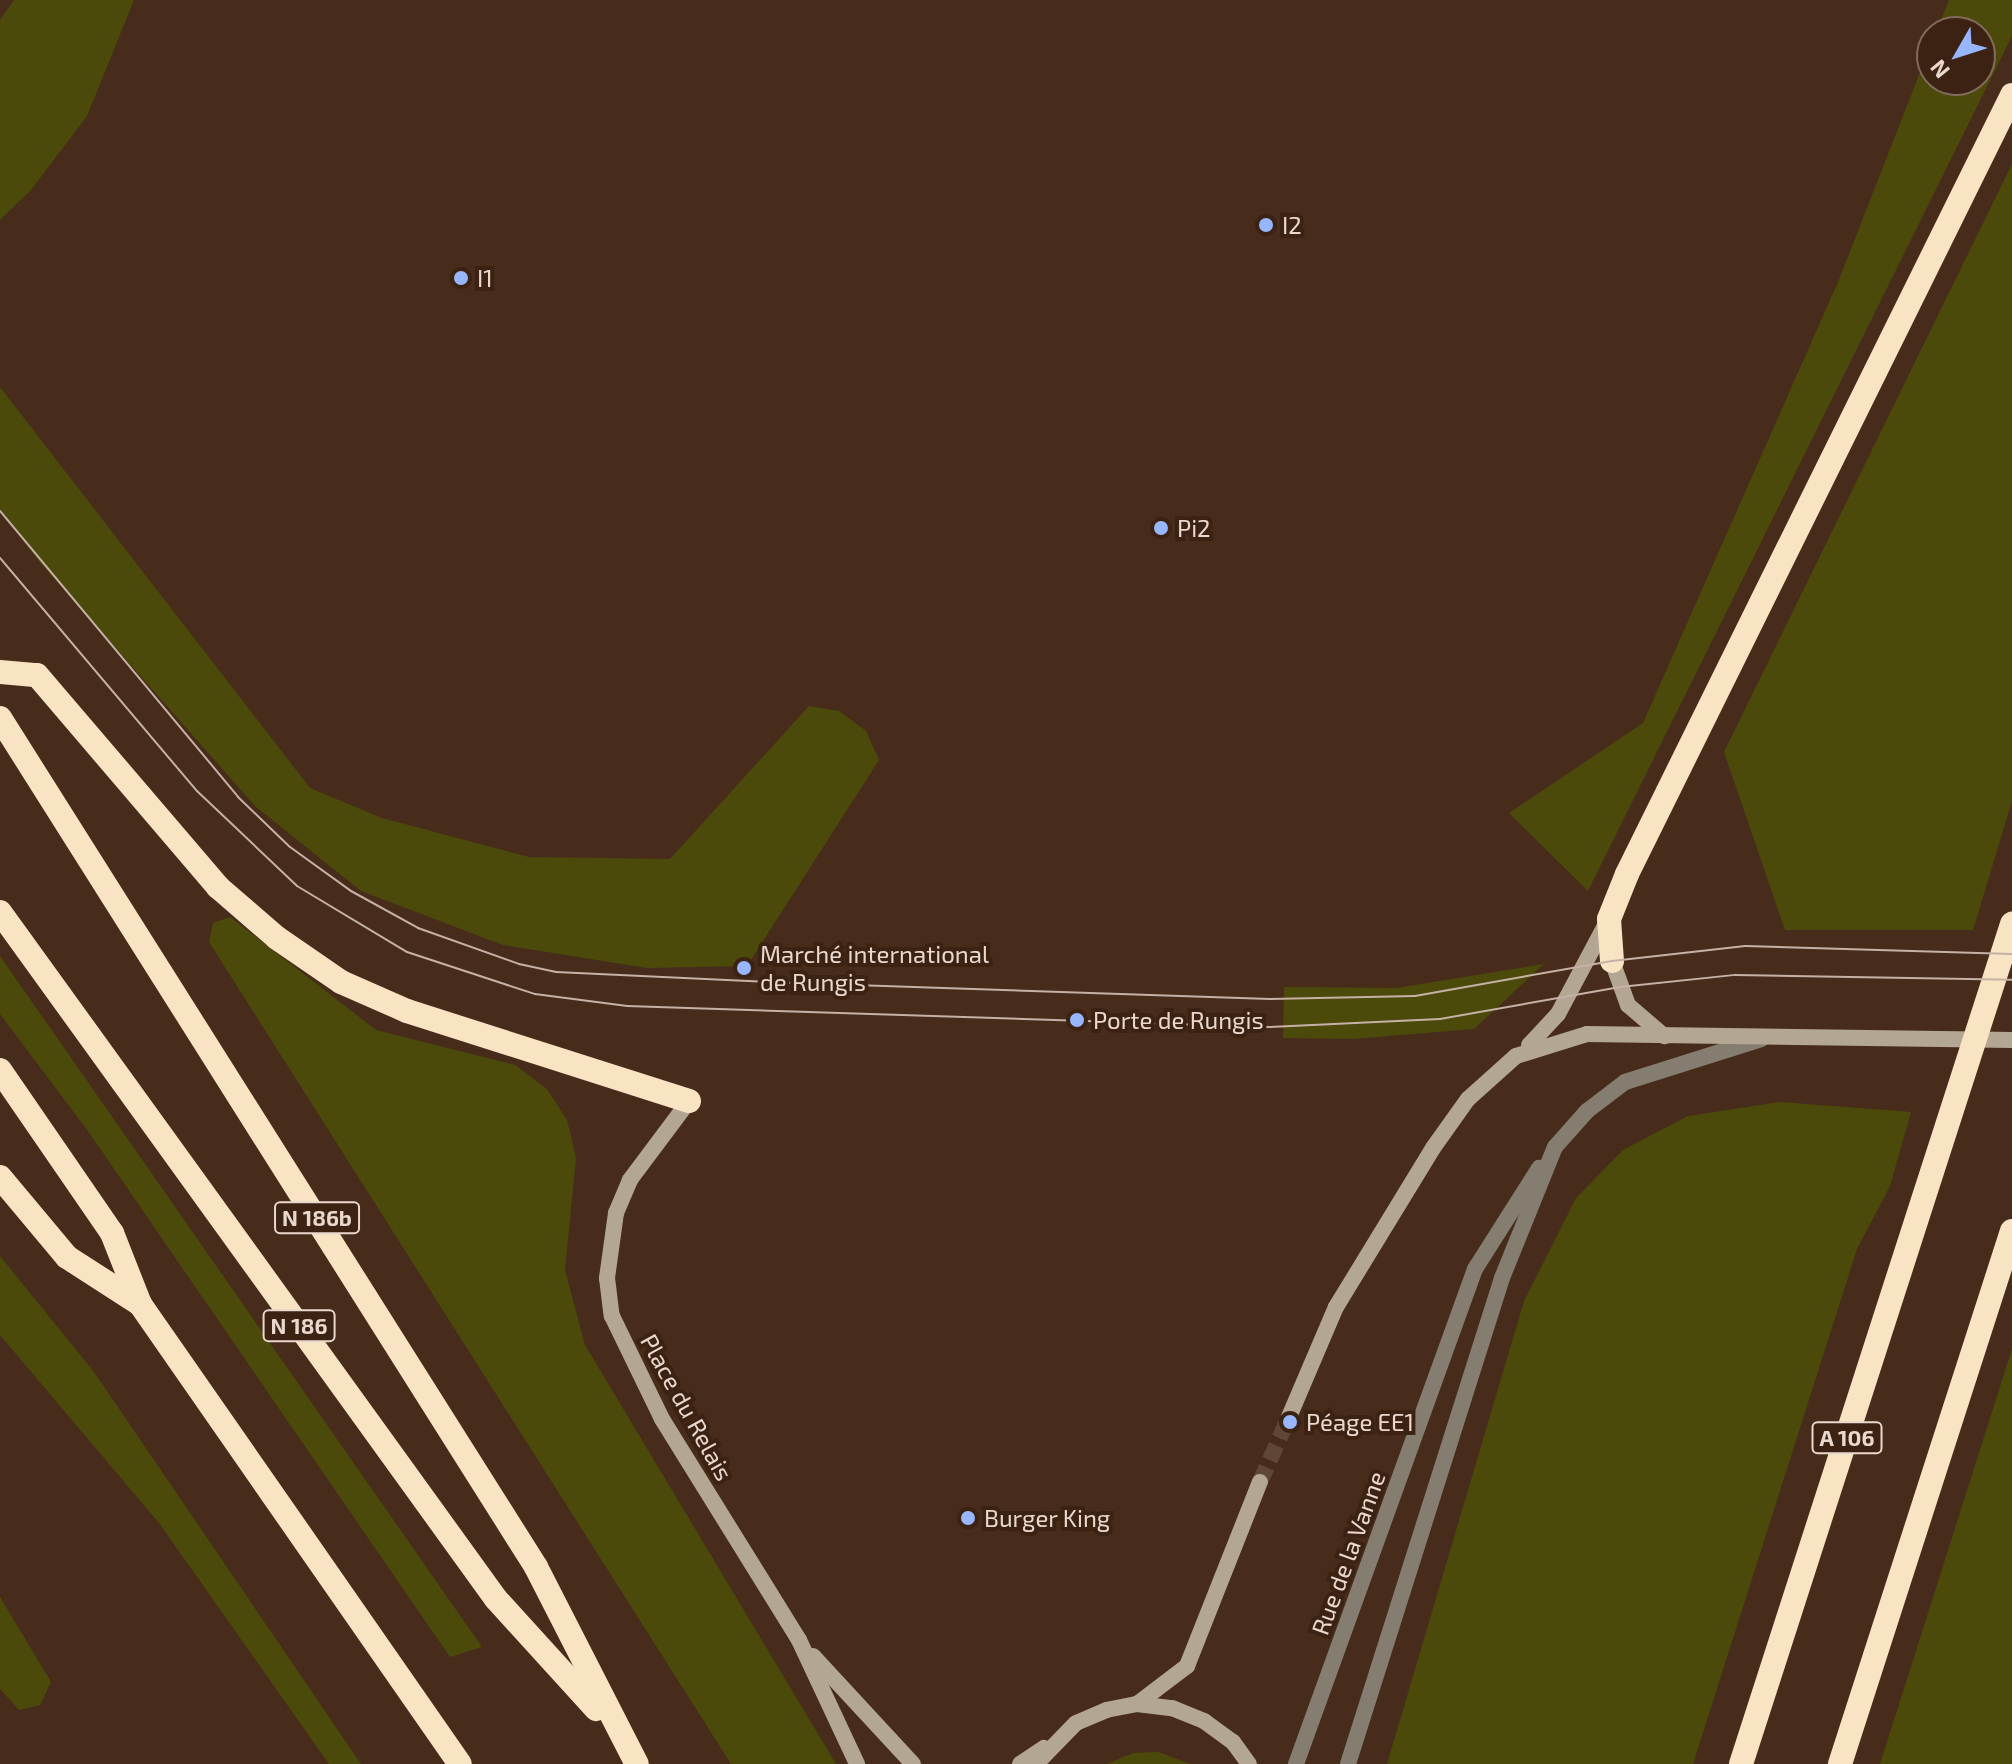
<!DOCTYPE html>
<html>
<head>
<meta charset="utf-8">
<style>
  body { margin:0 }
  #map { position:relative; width:2012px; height:1764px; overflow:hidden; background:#472c1c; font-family:"Exo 2",sans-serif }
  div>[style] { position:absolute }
  .green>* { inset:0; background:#4c4a0a }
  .street-tunnel>* { height:16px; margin-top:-8px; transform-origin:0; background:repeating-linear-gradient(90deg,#5f4637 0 16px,transparent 0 24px) }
  .street>* { height:16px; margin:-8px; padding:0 8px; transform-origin:8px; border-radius:8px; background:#857d70 }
  .secondary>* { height:16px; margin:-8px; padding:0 8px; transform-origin:8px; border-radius:8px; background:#b3a692 }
  .highway>* { height:24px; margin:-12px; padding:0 12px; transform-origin:12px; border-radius:12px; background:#f8e3c3 }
  .tram>* { height:2px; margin:-1px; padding:0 1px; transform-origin:1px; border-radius:1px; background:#c5b1a6 }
  .dots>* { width:22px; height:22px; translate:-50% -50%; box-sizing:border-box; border:4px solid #3c2212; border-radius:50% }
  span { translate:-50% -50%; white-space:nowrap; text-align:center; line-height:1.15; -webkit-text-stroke:8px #3c2212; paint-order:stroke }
  .shield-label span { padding:2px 6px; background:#3c2212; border:2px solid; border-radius:6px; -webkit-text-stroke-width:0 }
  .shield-label { font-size:22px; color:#ead8ce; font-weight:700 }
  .poi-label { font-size:24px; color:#ead8ce }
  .left { translate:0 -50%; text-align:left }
  .street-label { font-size:24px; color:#ead8ce }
  .north { position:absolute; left:1916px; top:16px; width:80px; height:80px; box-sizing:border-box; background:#3c2212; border:2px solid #826b5d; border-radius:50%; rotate:231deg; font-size:22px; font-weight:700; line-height:32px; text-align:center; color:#ead8ce }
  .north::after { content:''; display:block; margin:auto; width:28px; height:36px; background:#97b6fd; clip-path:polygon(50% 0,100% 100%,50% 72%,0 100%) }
</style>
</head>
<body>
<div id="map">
  <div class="green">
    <div style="clip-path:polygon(14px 0,134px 0,87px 116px,31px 190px,0 220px,0 20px)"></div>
    <div style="clip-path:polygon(1949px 0,2012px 0,2012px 36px,1588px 891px,1509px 813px,1643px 723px,1838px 282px,1932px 42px,1932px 80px,1980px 80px,1980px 32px,1936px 32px)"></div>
    <div style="clip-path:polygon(2012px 164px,2012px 801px,1973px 930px,1785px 930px,1724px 752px)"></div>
    <div style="clip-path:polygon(0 387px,310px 788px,382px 818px,529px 857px,670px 859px,809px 706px,839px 711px,866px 731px,879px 760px,747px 966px,647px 968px,503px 945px,361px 891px,255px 806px,39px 561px,0 509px)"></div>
    <div style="clip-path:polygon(230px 917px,376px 1030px,515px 1065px,547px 1089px,567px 1120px,576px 1158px,565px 1270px,585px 1345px,836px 1764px,731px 1764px,209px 942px,213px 923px)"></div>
    <div style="clip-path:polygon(0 956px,482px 1647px,450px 1657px,88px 1131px,0 1014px)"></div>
    <div style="clip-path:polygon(1544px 964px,1474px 1029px,1352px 1039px,1283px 1038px,1284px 987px,1396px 988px)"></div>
    <div style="clip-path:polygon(1780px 1102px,1911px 1112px,1890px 1186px,1857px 1249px,1693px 1764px,1387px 1764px,1524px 1301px,1576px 1198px,1623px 1150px,1688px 1116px)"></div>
    <div style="clip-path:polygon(0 1256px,94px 1372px,361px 1764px,329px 1764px,159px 1523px,0 1335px)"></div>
    <div style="clip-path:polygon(2012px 1349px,2012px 1764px,1880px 1764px)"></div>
    <div style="clip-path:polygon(0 1597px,51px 1682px,40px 1705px,19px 1710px,0 1689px)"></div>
    <div style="clip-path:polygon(1158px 1752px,1190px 1764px,1107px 1764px,1133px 1753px)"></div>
  </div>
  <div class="street-tunnel">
    <div style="left:1260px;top:1482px;width:71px;rotate:-66deg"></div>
  </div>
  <div class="street">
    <div style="left:1296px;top:1764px;width:526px;rotate:-70.12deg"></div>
    <div style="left:1475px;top:1269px;width:120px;rotate:-57.6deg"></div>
    <div style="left:1348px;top:1764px;width:510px;rotate:-72.42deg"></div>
    <div style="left:1502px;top:1278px;width:141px;rotate:-68deg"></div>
    <div style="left:1555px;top:1147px;width:48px;rotate:-48.4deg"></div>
    <div style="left:1587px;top:1111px;width:48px;rotate:-37.3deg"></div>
    <div style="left:1625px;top:1082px;width:143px;rotate:-17.5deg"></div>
  </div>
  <div class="secondary">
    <div style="left:1612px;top:961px;width:47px;rotate:70deg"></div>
    <div style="left:1628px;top:1005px;width:48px;rotate:40.7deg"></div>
    <div style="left:1529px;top:1045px;width:42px;rotate:-46.9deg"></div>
    <div style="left:1558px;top:1014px;width:106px;rotate:-62deg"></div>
    <div style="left:689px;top:1101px;width:99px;rotate:126.8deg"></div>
    <div style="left:630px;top:1180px;width:36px;rotate:113deg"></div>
    <div style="left:616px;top:1213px;width:66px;rotate:97.9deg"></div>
    <div style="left:607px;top:1278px;width:38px;rotate:83deg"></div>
    <div style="left:612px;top:1316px;width:114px;rotate:64.1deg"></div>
    <div style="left:662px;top:1419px;width:260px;rotate:58.2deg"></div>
    <div style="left:799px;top:1640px;width:137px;rotate:64.9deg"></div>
    <div style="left:1289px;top:1417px;width:120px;rotate:-66.9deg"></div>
    <div style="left:1336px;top:1307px;width:186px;rotate:-58.6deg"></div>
    <div style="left:1433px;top:1148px;width:60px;rotate:-54.5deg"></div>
    <div style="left:1468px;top:1099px;width:64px;rotate:-41.9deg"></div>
    <div style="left:1516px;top:1056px;width:74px;rotate:-17.2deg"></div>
    <div style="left:1587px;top:1034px;width:425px;rotate:0.8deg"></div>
    <div style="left:813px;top:1656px;width:147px;rotate:47.2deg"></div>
    <div style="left:1137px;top:1704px;width:63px;rotate:-37.2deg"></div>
    <div style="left:1187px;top:1666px;width:198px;rotate:-68.4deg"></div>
    <div style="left:1020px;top:1764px;width:29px;rotate:-34deg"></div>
    <div style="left:1036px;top:1764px;width:57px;rotate:-45.7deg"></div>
    <div style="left:1076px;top:1723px;width:33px;rotate:-23deg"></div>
    <div style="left:1106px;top:1710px;width:32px;rotate:-11deg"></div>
    <div style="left:1137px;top:1704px;width:35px;rotate:7deg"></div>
    <div style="left:1172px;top:1708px;width:35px;rotate:22deg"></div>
    <div style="left:1204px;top:1721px;width:36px;rotate:36deg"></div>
    <div style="left:1233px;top:1742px;width:27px;rotate:54deg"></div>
  </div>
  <div class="highway">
    <div style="left:0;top:672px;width:37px;rotate:5deg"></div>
    <div style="left:37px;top:675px;width:279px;rotate:49.5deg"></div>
    <div style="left:218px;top:887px;width:78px;rotate:40.8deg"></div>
    <div style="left:277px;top:938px;width:78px;rotate:34.5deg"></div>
    <div style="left:341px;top:982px;width:72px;rotate:23.7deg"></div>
    <div style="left:407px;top:1011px;width:296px;rotate:17.7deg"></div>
    <div style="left:0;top:718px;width:1004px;rotate:57.73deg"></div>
    <div style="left:536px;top:1567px;width:221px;rotate:62.9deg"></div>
    <div style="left:0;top:912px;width:847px;rotate:54.17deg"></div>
    <div style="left:496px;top:1599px;width:149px;rotate:47.7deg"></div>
    <div style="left:1612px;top:961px;width:42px;rotate:-94.1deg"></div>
    <div style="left:1609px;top:919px;width:48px;rotate:-68.2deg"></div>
    <div style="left:1627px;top:874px;width:869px;rotate:-63.7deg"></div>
    <div style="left:0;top:1070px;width:198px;rotate:55.5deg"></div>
    <div style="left:112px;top:1233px;width:76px;rotate:68.5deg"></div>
    <div style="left:140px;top:1304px;width:560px;rotate:55.18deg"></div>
    <div style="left:0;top:1177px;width:104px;rotate:50.1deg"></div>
    <div style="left:67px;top:1257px;width:87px;rotate:32.8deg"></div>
    <div style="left:1741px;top:1764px;width:883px;rotate:-72.12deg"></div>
    <div style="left:1840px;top:1764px;width:560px;rotate:-72.12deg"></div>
  </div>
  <div class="tram">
    <div style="left:0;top:511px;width:372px;rotate:50.2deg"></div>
    <div style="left:238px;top:797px;width:72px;rotate:43.9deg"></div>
    <div style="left:290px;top:847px;width:75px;rotate:35.8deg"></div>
    <div style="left:351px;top:891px;width:77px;rotate:28.9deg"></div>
    <div style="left:418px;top:928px;width:107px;rotate:19.6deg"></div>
    <div style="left:519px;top:964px;width:38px;rotate:12deg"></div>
    <div style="left:556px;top:972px;width:209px;rotate:2.7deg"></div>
    <div style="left:765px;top:982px;width:505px;rotate:1.93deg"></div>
    <div style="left:1270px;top:999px;width:145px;rotate:-1.2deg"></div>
    <div style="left:1415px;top:996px;width:200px;rotate:-10.1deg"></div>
    <div style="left:1612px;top:961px;width:134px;rotate:-6.4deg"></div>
    <div style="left:1745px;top:946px;width:267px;rotate:1.7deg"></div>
    <div style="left:0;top:558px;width:305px;rotate:49.8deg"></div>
    <div style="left:197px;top:791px;width:138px;rotate:43.5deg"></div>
    <div style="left:297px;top:886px;width:128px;rotate:31deg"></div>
    <div style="left:407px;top:952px;width:135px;rotate:18.2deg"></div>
    <div style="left:535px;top:994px;width:93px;rotate:7.4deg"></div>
    <div style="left:627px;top:1006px;width:643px;rotate:1.87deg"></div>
    <div style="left:1270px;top:1027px;width:170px;rotate:-2.7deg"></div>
    <div style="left:1440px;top:1019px;width:183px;rotate:-10.1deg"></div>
    <div style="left:1620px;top:987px;width:116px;rotate:-6deg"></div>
    <div style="left:1735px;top:975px;width:277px;rotate:1deg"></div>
  </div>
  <div class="dots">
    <div style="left:1266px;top:225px;background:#97b6fd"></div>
    <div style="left:461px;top:278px;background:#97b6fd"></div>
    <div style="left:1161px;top:528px;background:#97b6fd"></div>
    <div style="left:744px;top:968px;background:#97b6fd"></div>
    <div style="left:1077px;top:1020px;background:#97b6fd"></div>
    <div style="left:1290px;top:1422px;background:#97b6fd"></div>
    <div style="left:968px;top:1518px;background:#97b6fd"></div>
  </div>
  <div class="shield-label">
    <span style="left:317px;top:1218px">N 186b</span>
    <span style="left:299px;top:1326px">N 186</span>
    <span style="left:1847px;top:1438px">A 106</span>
  </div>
  <div class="poi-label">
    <span class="left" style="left:1282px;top:225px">I2</span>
    <span class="left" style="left:477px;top:278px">I1</span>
    <span class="left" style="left:1177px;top:528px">Pi2</span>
    <span class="left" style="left:760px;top:968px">Marché international<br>de Rungis</span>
    <span class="left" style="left:1093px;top:1020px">Porte de Rungis</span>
    <span class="left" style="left:1306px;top:1422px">Péage EE1</span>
    <span class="left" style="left:984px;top:1518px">Burger King</span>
  </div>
  <div class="street-label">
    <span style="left:687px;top:1407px;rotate:61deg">Place du Relais</span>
    <span style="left:1348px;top:1553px;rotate:-70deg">Rue de la Vanne</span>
  </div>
  <div class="north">N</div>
</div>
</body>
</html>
